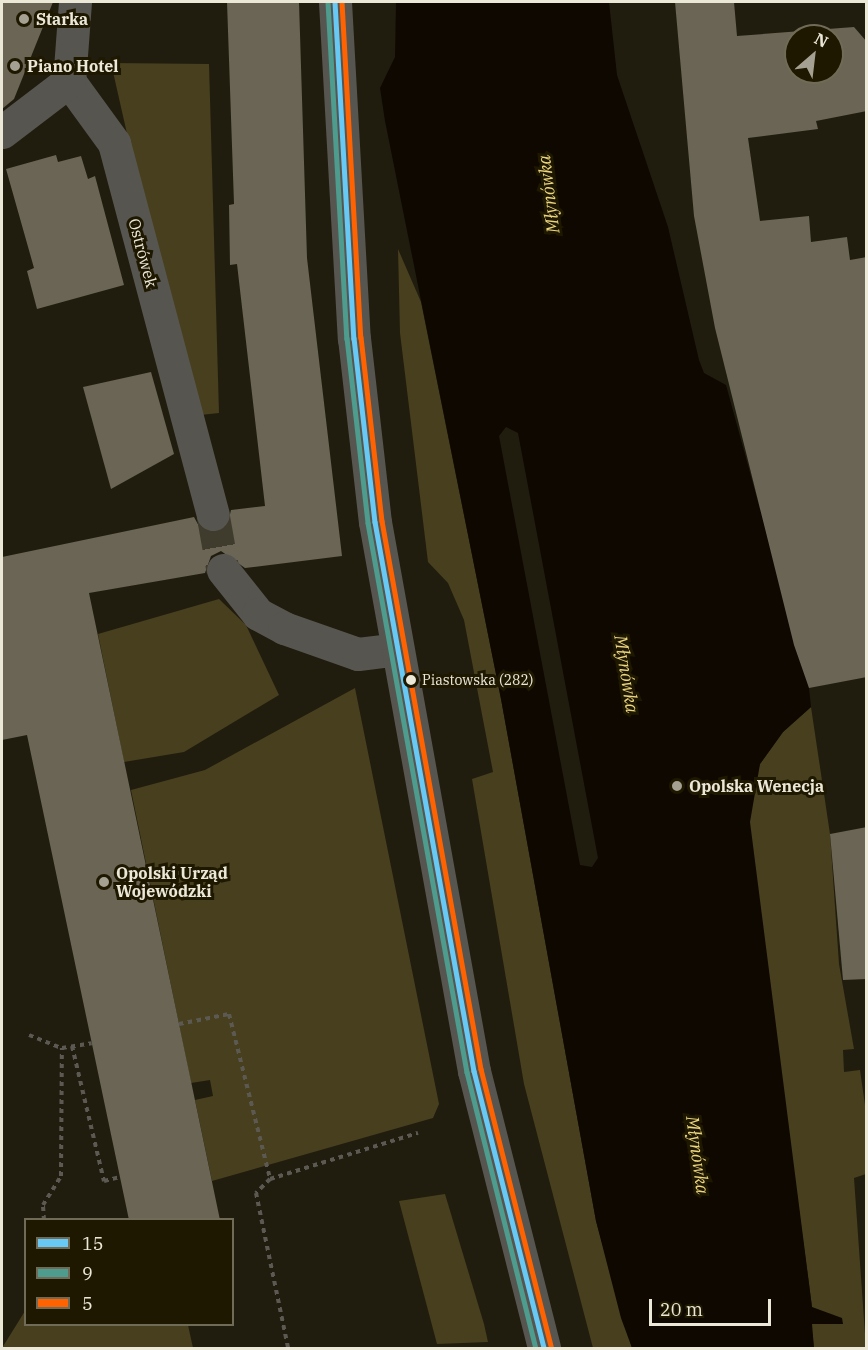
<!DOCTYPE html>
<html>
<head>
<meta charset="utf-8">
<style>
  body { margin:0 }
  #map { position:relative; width:868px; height:1350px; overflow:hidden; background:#201d0f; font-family:"IBM Plex Serif",serif }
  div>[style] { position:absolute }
  .green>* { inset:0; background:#483f1e }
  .water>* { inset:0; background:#0f0801 }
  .building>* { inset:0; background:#6a6554 }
  .minor-tunnel>* { height:33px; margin-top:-16.5px; transform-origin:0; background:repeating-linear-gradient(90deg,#3f3b2d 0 33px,transparent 0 49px) }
  .path>* { height:4px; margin-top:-2px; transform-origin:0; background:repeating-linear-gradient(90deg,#5b5952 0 4.5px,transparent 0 9px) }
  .minor>* { height:33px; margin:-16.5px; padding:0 16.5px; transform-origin:16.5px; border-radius:16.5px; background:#57554f }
  .tertiary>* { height:33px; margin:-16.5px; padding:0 16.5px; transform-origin:16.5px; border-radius:16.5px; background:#57554f }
  .bus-1>* { height:4.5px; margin:-2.25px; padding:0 2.25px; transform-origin:2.25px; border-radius:2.25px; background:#68c9f4 }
  .bus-2>* { height:4.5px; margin:-2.25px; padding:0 2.25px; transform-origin:2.25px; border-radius:2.25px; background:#4d9c8e }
  .bus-3>* { height:4.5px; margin:-2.25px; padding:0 2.25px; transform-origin:2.25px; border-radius:2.25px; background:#ff6200 }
  .dots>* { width:16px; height:16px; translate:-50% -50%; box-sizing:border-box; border:3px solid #1e1800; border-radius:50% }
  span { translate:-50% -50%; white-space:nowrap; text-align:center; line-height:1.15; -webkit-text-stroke:6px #1e1800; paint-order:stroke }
  .bus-label { font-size:14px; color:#ece8d8 }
  .left { translate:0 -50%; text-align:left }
  .poi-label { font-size:16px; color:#ece8d8; font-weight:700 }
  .street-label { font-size:16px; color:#ece8d8 }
  .water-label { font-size:18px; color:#ebd57f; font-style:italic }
  .frame { position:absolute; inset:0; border:3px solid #ece8d8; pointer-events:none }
  .legend { position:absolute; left:24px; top:1218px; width:210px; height:108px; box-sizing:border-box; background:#1e1800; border:2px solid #706b56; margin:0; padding:8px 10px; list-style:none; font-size:18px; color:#ece8d8 }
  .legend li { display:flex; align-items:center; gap:12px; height:30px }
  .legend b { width:30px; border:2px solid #706b56 }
  .north { position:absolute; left:784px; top:24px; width:60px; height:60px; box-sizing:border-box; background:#1e1800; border:2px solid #706b56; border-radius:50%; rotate:28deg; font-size:16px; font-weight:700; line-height:24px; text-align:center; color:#ece8d8 }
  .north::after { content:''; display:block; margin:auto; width:21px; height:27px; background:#a5a192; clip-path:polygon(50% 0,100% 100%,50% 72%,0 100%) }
  .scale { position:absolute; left:649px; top:1299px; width:122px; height:27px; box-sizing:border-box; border:3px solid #ece8d8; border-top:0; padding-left:8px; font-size:18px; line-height:21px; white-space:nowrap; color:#ece8d8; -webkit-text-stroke:4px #1e1800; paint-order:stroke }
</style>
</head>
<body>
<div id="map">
  <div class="green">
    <div style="clip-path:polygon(111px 63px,209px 64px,219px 413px,191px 416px)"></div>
    <div style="clip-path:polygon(398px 249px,421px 302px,501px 699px,596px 1221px,632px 1348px,593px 1348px,524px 1084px,472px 779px,493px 772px,464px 620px,448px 583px,428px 562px,400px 333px)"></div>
    <div style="clip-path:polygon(219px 599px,246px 625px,279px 695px,184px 752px,124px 762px,98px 634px)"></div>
    <div style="clip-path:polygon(355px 688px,439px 1104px,433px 1118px,212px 1181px,195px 1100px,213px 1096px,210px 1080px,191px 1083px,131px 790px,205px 770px)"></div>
    <div style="clip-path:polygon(811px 707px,830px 834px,839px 964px,854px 1049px,843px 1050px,844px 1072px,860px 1070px,866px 1112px,866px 1174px,854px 1178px,866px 1348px,814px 1348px,811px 1324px,826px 1322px,812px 1307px,750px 843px,750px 799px,760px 764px,783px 732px)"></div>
    <div style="clip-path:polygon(445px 1194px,484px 1324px,488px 1342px,437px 1344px,399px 1201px)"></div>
    <div style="clip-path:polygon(25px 1311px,26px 1324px,188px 1325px,193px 1348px,2px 1348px)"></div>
  </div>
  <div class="water">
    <div style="clip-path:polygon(evenodd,396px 2px,609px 2px,617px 75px,668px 227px,699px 360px,704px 373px,726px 385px,809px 688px,811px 707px,783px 732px,760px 764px,750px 822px,812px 1307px,842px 1318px,843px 1324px,812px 1324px,814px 1348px,632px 1348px,621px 1318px,596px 1221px,501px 699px,385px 121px,380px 88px,395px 57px,396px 2px,506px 427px,518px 433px,598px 858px,592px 867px,580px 865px,499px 436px,506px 427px)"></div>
  </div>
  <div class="building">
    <div style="clip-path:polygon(2px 2px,53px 2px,14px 99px,2px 109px)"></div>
    <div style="clip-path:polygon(227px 2px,299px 2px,307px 258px,342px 556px,245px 568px,221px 551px,211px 556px,205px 573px,89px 593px,220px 1220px,129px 1220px,27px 735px,2px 740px,2px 557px,194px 517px,200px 528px,217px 532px,227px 527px,231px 510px,265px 506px,237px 264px,230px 265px,229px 205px,234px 204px)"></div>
    <div style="clip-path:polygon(evenodd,675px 2px,734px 2px,737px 36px,854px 27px,867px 42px,867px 111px,816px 121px,818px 129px,748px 138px,760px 221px,809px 216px,811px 242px,847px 237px,850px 260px,867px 257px,867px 677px,809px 688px,794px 645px,715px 328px,694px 216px,675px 2px,796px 36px,832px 36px,832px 72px,796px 72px,796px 36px)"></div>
    <div style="clip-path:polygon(56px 155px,58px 162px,81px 156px,88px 179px,95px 176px,124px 285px,37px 309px,27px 271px,34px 268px,6px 169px)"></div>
    <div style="clip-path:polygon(151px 372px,174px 454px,111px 489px,83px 387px)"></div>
    <div style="clip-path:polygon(867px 827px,867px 979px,843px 980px,830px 834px)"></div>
  </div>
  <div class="minor-tunnel">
    <div style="left:213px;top:514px;width:57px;rotate:79.9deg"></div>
  </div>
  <div class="path">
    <div style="left:179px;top:1024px;width:51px;rotate:-11.3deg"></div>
    <div style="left:229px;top:1014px;width:170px;rotate:76deg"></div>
    <div style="left:270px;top:1179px;width:155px;rotate:-17.3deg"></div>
    <div style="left:29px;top:1035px;width:35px;rotate:22deg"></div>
    <div style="left:72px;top:1046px;width:139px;rotate:76.7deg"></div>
    <div style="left:104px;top:1181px;width:16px;rotate:-14deg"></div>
    <div style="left:270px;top:1179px;width:20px;rotate:135deg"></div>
    <div style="left:256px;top:1193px;width:158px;rotate:78.3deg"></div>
    <div style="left:44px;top:1220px;width:15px;rotate:-94deg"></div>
    <div style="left:43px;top:1205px;width:34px;rotate:-58deg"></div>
    <div style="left:61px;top:1176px;width:128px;rotate:-89.6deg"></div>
    <div style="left:62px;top:1048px;width:30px;rotate:-9deg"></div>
  </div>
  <div class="minor">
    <div style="left:75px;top:2px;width:79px;rotate:94.3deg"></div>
    <div style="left:69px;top:81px;width:77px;rotate:54deg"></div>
    <div style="left:114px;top:143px;width:384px;rotate:75.1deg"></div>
    <div style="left:2px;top:132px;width:84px;rotate:-37.3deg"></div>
    <div style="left:223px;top:570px;width:56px;rotate:51.5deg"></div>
    <div style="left:258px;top:614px;width:30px;rotate:28deg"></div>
    <div style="left:284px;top:628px;width:78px;rotate:19.4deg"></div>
    <div style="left:358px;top:654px;width:38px;rotate:-7deg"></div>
  </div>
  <div class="tertiary">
    <div style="left:335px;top:2px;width:337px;rotate:86.8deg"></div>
    <div style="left:354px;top:338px;width:185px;rotate:83.5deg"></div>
    <div style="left:375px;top:522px;width:558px;rotate:79.78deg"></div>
    <div style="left:474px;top:1071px;width:286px;rotate:75.8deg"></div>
  </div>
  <div class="bus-1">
    <div style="left:335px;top:2px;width:337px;rotate:86.8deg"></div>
    <div style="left:354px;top:338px;width:185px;rotate:83.5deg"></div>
    <div style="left:375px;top:522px;width:558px;rotate:79.78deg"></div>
    <div style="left:474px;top:1071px;width:286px;rotate:75.8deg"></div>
  </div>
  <div class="bus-2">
    <div style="left:328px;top:2px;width:337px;rotate:86.8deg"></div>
    <div style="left:347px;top:338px;width:186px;rotate:83.5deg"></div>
    <div style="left:368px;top:523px;width:558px;rotate:79.78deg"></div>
    <div style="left:467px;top:1072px;width:284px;rotate:76deg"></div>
  </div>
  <div class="bus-3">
    <div style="left:342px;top:2px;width:336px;rotate:86.8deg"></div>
    <div style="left:361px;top:337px;width:185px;rotate:83.5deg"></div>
    <div style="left:382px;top:521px;width:557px;rotate:79.76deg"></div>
    <div style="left:481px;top:1069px;width:286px;rotate:75.8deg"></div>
  </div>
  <div class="dots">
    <div style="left:24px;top:19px;background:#a5a192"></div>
    <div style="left:15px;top:66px;background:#a5a192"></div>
    <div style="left:411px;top:680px;background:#ece8d8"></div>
    <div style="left:677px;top:786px;background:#a5a192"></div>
    <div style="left:104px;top:882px;background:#a5a192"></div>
  </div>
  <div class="bus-label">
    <span class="left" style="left:422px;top:680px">Piastowska (282)</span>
  </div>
  <div class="poi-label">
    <span class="left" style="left:36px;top:19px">Starka</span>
    <span class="left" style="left:27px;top:66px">Piano Hotel</span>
    <span class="left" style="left:689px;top:786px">Opolska Wenecja</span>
    <span class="left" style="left:116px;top:882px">Opolski Urząd<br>Wojewódzki</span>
  </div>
  <div class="street-label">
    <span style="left:143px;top:253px;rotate:75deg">Ostrówek</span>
  </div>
  <div class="water-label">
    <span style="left:549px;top:194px;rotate:-97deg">Młynówka</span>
    <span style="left:626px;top:674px;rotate:81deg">Młynówka</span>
    <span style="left:697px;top:1155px;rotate:82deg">Młynówka</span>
  </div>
  <div class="frame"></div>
  <ul class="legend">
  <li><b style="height:8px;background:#68c9f4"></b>15</li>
  <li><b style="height:8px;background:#4d9c8e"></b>9</li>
  <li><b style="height:8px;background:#ff6200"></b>5</li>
  </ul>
  <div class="north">N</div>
  <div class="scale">20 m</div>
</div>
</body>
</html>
